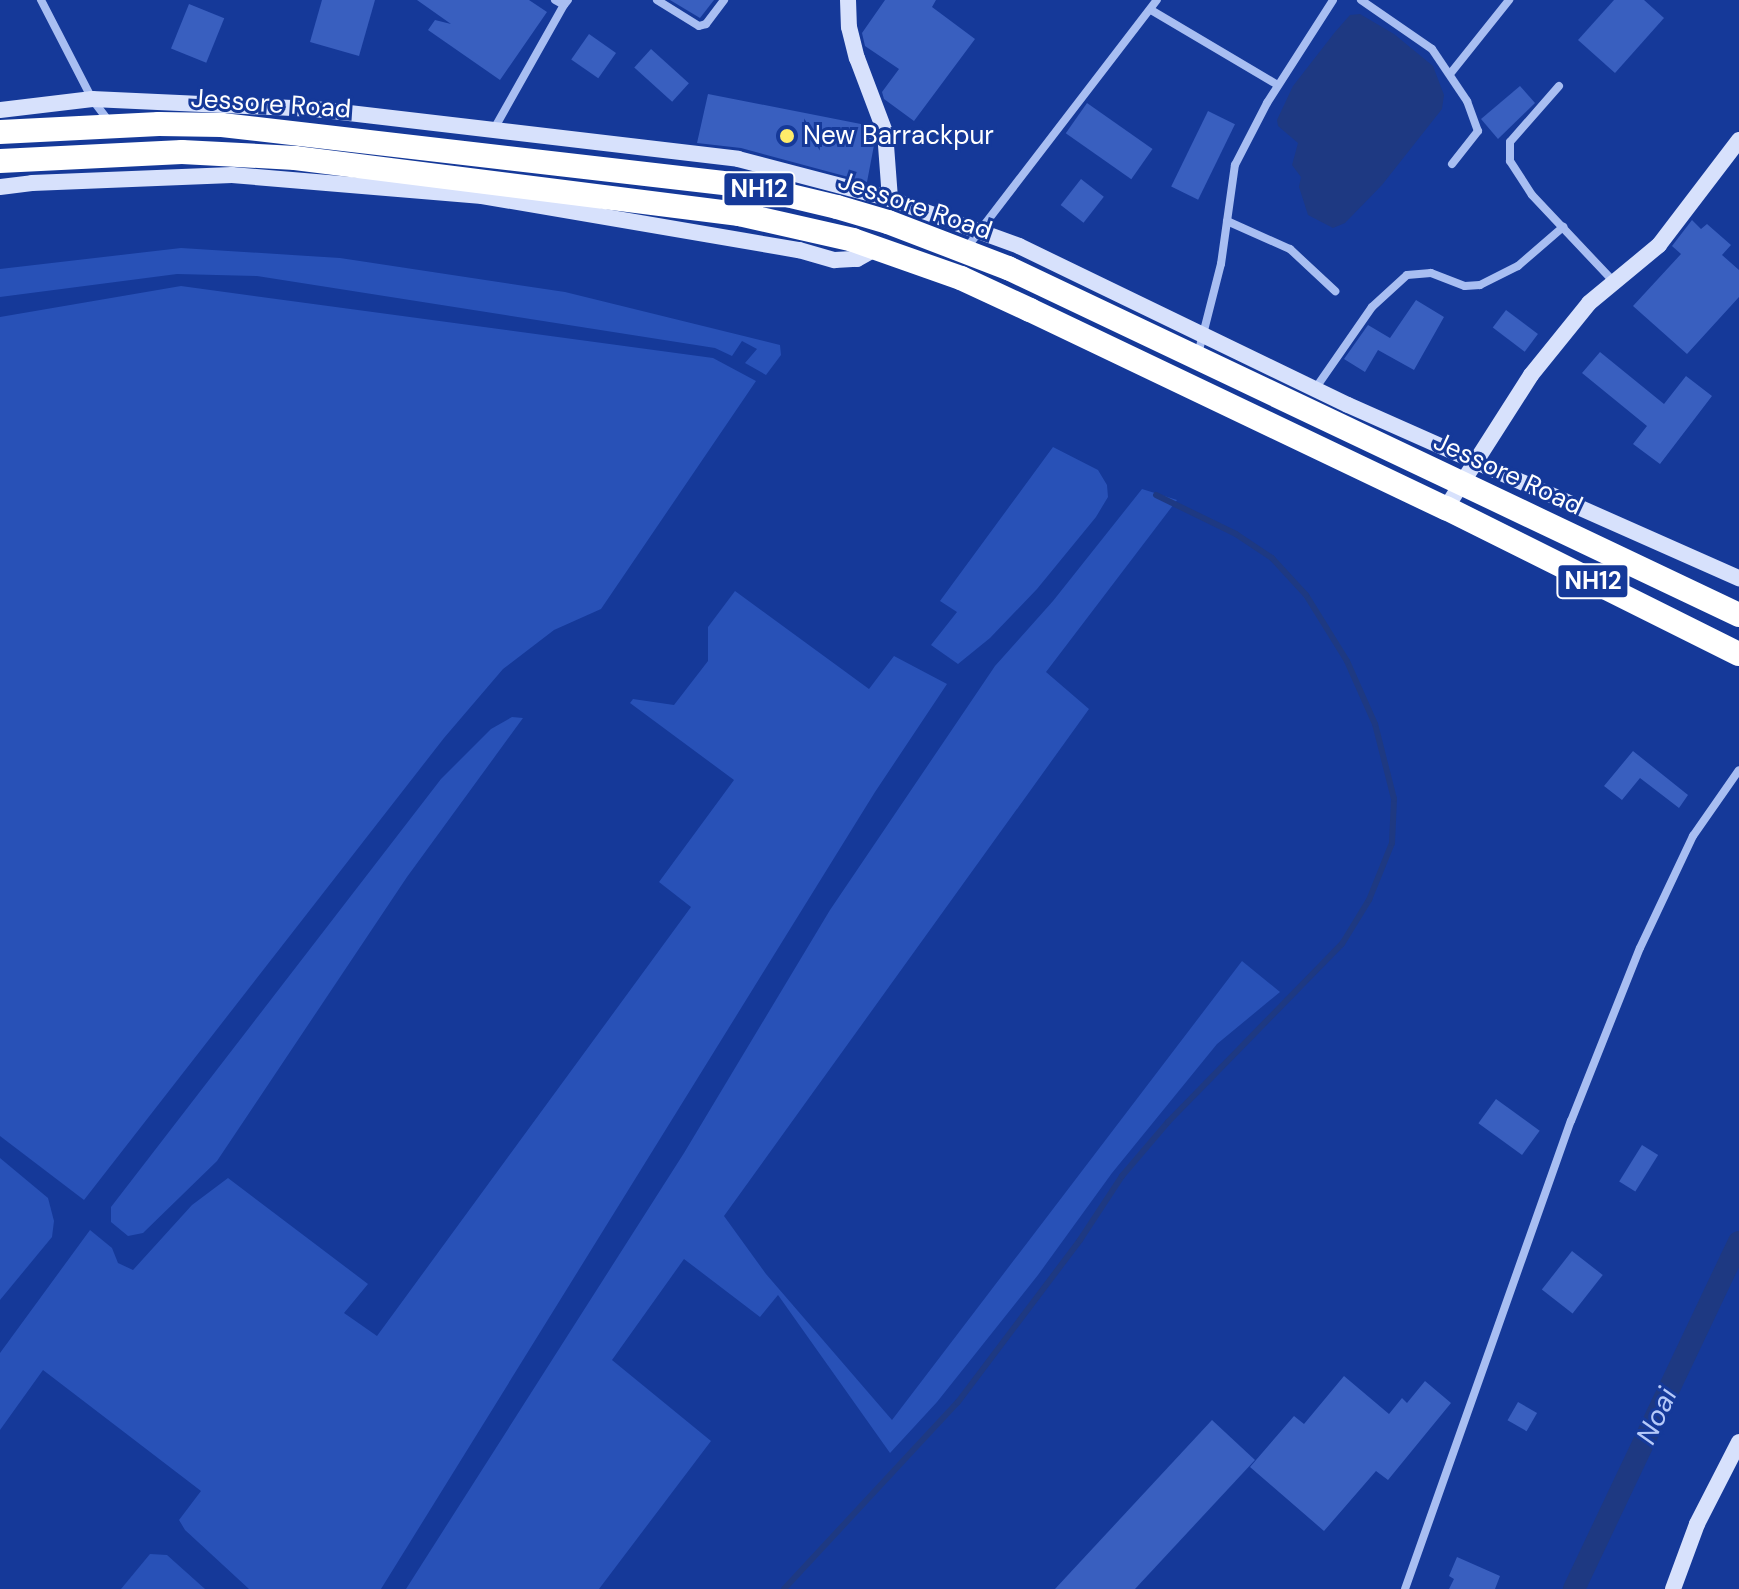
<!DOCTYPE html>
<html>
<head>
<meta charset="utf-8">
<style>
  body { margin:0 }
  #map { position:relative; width:1739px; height:1589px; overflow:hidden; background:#153999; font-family:"DM Sans",sans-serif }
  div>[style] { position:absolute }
  .green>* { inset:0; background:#2851b7 }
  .water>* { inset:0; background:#1e3982 }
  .stream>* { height:6px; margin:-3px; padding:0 3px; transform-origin:3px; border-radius:3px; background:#1e3982 }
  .canal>* { height:22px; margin:-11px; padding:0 11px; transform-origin:11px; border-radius:11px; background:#1e3982 }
  .building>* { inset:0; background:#395fbf; transform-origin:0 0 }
  .street>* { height:8px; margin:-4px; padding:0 4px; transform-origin:4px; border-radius:4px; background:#a8bef2 }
  .secondary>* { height:16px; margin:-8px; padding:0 8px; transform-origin:8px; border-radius:8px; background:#d7e1fc }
  .highway>* { height:24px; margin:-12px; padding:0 12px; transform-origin:12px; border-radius:12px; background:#fff }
  .dots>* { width:22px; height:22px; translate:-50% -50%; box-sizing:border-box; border:4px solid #153999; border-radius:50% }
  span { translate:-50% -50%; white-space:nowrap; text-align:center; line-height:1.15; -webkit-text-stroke:6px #153999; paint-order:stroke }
  .shield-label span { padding:2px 6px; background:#153999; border:2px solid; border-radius:6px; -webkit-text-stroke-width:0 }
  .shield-label { font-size:24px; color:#fff; font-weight:700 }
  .street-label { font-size:26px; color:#fff }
  .poi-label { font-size:26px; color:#fff }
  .left { translate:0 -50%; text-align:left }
  .water-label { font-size:28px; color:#b5c9f9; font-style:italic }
</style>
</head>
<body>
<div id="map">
  <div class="green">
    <div style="clip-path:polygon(181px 248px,340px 258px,565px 292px,780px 345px,781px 355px,766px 375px,745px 363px,757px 349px,742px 341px,732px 356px,715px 348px,257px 276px,177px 274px,0 297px,0 269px)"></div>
    <div style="clip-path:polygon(181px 286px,713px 358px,756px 381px,601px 609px,554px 630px,503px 669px,444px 738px,84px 1200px,0 1136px,0 317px)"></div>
    <div style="clip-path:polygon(1053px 447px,1098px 470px,1107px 485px,1108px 497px,1096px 517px,1037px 589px,990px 638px,958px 664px,931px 645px,957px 612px,940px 601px)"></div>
    <div style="clip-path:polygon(1142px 489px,1177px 500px,1046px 672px,1089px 709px,724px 1216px,766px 1274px,892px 1420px,1242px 961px,1280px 992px,1217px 1044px,1112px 1173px,1038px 1275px,937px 1402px,890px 1453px,778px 1295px,760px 1317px,684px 1259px,612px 1360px,711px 1441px,599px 1589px,406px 1589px,684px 1153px,830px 910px,995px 666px,1053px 601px)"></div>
    <div style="clip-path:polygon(735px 591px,869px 689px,894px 656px,947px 684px,875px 792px,381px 1589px,249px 1589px,185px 1530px,179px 1520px,201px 1491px,43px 1370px,0 1430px,0 1353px,90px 1230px,112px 1248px,118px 1263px,133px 1270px,192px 1205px,228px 1178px,368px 1284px,344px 1313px,377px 1336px,691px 907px,659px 882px,734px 780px,630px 703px,633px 699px,674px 705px,708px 661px,708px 627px)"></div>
    <div style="clip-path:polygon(512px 717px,523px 718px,407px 877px,217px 1161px,143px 1233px,128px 1236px,111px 1222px,111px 1207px,441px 779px,491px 729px)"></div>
    <div style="clip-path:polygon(0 1158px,48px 1198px,54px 1221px,52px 1237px,0 1300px)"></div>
    <div style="clip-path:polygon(150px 1554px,167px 1555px,205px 1589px,121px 1589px)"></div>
  </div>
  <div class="water">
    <div style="clip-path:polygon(1360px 14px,1394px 34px,1433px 66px,1444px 95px,1442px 109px,1382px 185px,1345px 223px,1333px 228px,1308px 215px,1299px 187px,1301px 177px,1292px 165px,1298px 143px,1278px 126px,1277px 120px,1293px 86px,1335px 32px,1350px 15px)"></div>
  </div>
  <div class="stream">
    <div style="left:784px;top:1589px;width:255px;rotate:-47.1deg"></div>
    <div style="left:958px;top:1402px;width:203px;rotate:-53deg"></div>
    <div style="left:1080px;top:1240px;width:77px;rotate:-56.7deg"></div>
    <div style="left:1122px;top:1176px;width:71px;rotate:-49.6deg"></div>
    <div style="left:1168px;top:1122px;width:249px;rotate:-45.7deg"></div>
    <div style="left:1342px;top:944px;width:52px;rotate:-58.5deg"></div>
    <div style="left:1369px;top:900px;width:61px;rotate:-68deg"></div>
    <div style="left:1392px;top:843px;width:44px;rotate:-87.4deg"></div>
    <div style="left:1394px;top:799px;width:77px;rotate:-104.2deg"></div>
    <div style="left:1375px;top:724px;width:69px;rotate:-114deg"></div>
    <div style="left:1347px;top:661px;width:78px;rotate:-121.8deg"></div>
    <div style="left:1306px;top:595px;width:50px;rotate:-132.6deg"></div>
    <div style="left:1272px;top:558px;width:43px;rotate:-146.3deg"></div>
    <div style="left:1236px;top:534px;width:89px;rotate:-154deg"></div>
  </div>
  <div class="canal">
    <div style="left:1574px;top:1589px;width:384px;rotate:-64.6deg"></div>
  </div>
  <div class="building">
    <div style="clip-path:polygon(322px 0,375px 0,359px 56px,310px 42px)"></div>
    <div style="clip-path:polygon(417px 0,529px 0,547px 12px,500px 80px,428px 30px,435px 20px,451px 24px)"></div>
    <div style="clip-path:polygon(670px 0,714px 0,700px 18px)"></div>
    <div style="clip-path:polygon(885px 0,936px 0,932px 7px,975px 39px,914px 121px,884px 99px,882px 92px,899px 69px,865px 46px,862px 33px)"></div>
    <div style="clip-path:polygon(1614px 0,1644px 0,1664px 18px,1615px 73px,1578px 40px)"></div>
    <div style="left:189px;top:4px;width:38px;height:48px;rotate:22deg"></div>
    <div style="left:589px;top:34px;width:33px;height:31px;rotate:35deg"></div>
    <div style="left:651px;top:49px;width:51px;height:25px;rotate:42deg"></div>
    <div style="clip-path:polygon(1520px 86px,1535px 103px,1498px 139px,1481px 119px)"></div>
    <div style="clip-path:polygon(708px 94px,871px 126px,875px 140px,867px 182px,741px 148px,697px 143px)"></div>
    <div style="left:1087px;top:103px;width:80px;height:37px;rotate:35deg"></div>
    <div style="left:1208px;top:111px;width:30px;height:84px;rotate:26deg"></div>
    <div style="left:1081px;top:179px;width:29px;height:33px;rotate:38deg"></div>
    <div style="clip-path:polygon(1692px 220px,1701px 229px,1707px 224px,1731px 245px,1722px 255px,1739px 270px,1739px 297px,1687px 354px,1633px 306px,1681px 254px,1672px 246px)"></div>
    <div style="clip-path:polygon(1416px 300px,1444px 317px,1414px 370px,1378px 350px,1365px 372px,1344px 359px,1368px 325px,1390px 338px)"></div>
    <div style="left:1506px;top:310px;width:40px;height:22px;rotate:37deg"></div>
    <div style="clip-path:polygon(1600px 352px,1664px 404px,1686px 376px,1712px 396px,1660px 464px,1633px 444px,1647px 426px,1582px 373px)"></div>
    <div style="clip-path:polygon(1633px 751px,1688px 795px,1679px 808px,1640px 778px,1622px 800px,1604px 786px)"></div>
    <div style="left:1496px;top:1099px;width:54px;height:30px;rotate:36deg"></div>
    <div style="left:1642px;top:1145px;width:19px;height:43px;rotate:32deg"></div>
    <div style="left:1572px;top:1251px;width:39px;height:49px;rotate:38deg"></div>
    <div style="clip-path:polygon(1344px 1376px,1389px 1414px,1402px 1398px,1407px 1403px,1425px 1381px,1451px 1403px,1388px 1480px,1376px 1471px,1324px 1531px,1250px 1467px,1294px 1416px,1304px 1424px)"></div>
    <div style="left:1518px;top:1402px;width:22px;height:21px;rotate:30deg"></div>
    <div style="clip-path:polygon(1212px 1420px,1255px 1460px,1135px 1589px,1055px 1589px)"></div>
    <div style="clip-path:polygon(1457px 1557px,1500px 1576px,1495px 1589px,1449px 1589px,1454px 1579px,1449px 1576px)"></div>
  </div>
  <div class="street">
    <div style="left:41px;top:0;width:111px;rotate:62.7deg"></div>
    <div style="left:92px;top:99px;width:30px;rotate:53deg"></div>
    <div style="left:555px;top:0;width:10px;rotate:29deg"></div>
    <div style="left:564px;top:5px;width:6px;rotate:-51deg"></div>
    <div style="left:657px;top:0;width:49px;rotate:31.8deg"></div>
    <div style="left:699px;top:26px;width:7px;rotate:-16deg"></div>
    <div style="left:706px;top:24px;width:30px;rotate:-53deg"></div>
    <div style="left:1361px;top:0;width:86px;rotate:34.6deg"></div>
    <div style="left:1432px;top:49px;width:63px;rotate:56.1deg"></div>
    <div style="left:1467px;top:101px;width:32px;rotate:70deg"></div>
    <div style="left:1478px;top:131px;width:42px;rotate:128.2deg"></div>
    <div style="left:1151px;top:10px;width:147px;rotate:30.6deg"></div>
    <div style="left:1450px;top:74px;width:95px;rotate:-51.4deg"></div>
    <div style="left:1559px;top:86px;width:74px;rotate:131.2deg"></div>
    <div style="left:1510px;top:142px;width:19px;rotate:90deg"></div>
    <div style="left:1510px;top:161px;width:40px;rotate:57.1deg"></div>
    <div style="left:1532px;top:195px;width:120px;rotate:46.7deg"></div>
    <div style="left:494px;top:129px;width:142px;rotate:-60.6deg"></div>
    <div style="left:1227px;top:221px;width:69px;rotate:24deg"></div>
    <div style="left:1290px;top:249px;width:62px;rotate:43deg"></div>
    <div style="left:965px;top:250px;width:315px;rotate:-52.5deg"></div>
    <div style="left:1198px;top:354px;width:93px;rotate:-75.7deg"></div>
    <div style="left:1221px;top:264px;width:100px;rotate:-82deg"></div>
    <div style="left:1235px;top:165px;width:70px;rotate:-62.7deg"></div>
    <div style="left:1267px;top:103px;width:122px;rotate:-57.3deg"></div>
    <div style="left:1315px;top:389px;width:100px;rotate:-55.2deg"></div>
    <div style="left:1372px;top:307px;width:47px;rotate:-42.4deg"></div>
    <div style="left:1407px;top:275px;width:24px;rotate:-5deg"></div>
    <div style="left:1431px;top:273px;width:36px;rotate:21deg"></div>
    <div style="left:1465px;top:286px;width:15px;rotate:-4deg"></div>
    <div style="left:1480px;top:285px;width:42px;rotate:-26.6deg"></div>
    <div style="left:1518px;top:266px;width:60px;rotate:-40.9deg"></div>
    <div style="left:1405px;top:1589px;width:497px;rotate:-70.5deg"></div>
    <div style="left:1571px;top:1121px;width:186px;rotate:-68.3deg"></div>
    <div style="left:1640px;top:948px;width:124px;rotate:-64.7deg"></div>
    <div style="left:1693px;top:836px;width:80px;rotate:-55.1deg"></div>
  </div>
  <div class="secondary">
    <div style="left:848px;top:0;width:27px;rotate:88deg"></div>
    <div style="left:849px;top:27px;width:32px;rotate:76deg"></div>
    <div style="left:857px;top:58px;width:79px;rotate:69.3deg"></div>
    <div style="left:885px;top:132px;width:67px;rotate:85.7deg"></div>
    <div style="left:0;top:110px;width:93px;rotate:-6.8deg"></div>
    <div style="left:92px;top:99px;width:223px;rotate:2.6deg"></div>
    <div style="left:315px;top:109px;width:426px;rotate:6.7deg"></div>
    <div style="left:738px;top:159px;width:157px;rotate:14.7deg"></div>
    <div style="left:890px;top:199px;width:137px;rotate:20deg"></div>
    <div style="left:1019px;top:246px;width:365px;rotate:25.8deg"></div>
    <div style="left:1348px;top:405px;width:428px;rotate:23.9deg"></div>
    <div style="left:0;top:187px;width:32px;rotate:-7deg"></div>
    <div style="left:32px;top:183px;width:200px;rotate:-2.3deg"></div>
    <div style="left:232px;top:175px;width:251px;rotate:4.8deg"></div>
    <div style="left:482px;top:196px;width:322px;rotate:9.7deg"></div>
    <div style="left:799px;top:250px;width:37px;rotate:16deg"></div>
    <div style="left:835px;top:260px;width:22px;rotate:-3deg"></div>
    <div style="left:857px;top:259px;width:23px;rotate:-29deg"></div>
    <div style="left:1446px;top:508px;width:158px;rotate:-57.4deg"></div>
    <div style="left:1531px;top:375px;width:92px;rotate:-51.1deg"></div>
    <div style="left:1589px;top:303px;width:91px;rotate:-39.6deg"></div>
    <div style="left:1659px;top:245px;width:132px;rotate:-52.7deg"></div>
    <div style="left:1673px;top:1589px;width:69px;rotate:-69.7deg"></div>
    <div style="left:1697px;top:1524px;width:92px;rotate:-62.9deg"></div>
  </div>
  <div class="highway">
    <div style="left:0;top:132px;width:159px;rotate:-2.9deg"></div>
    <div style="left:159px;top:124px;width:63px;rotate:0.9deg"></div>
    <div style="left:222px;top:125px;width:531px;rotate:6.6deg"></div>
    <div style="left:749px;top:186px;width:90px;rotate:13.4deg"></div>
    <div style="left:837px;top:207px;width:53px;rotate:16.4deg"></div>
    <div style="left:888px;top:222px;width:129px;rotate:21deg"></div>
    <div style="left:1008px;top:268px;width:809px;rotate:25.39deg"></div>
    <div style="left:0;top:161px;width:182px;rotate:-2.8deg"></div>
    <div style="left:182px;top:152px;width:113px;rotate:3deg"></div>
    <div style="left:295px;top:158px;width:448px;rotate:7.2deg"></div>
    <div style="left:739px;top:214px;width:117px;rotate:12.8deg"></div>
    <div style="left:853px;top:240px;width:114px;rotate:19.4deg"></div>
    <div style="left:961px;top:278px;width:76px;rotate:24.9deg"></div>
    <div style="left:1030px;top:310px;width:461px;rotate:25.5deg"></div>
    <div style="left:1446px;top:508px;width:327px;rotate:26.5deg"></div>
  </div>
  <div class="dots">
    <div style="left:787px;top:136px;background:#ffec6a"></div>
  </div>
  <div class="shield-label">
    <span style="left:759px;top:189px">NH12</span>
    <span style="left:1593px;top:581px">NH12</span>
  </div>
  <div class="street-label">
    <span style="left:271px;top:104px;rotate:4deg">Jessore Road</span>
    <span style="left:915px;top:206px;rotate:19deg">Jessore Road</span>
    <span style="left:1508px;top:474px;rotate:25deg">Jessore Road</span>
  </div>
  <div class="poi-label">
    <span class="left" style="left:803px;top:136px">New Barrackpur</span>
  </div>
  <div class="water-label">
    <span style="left:1657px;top:1416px;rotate:-65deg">Noai</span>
  </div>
</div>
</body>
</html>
